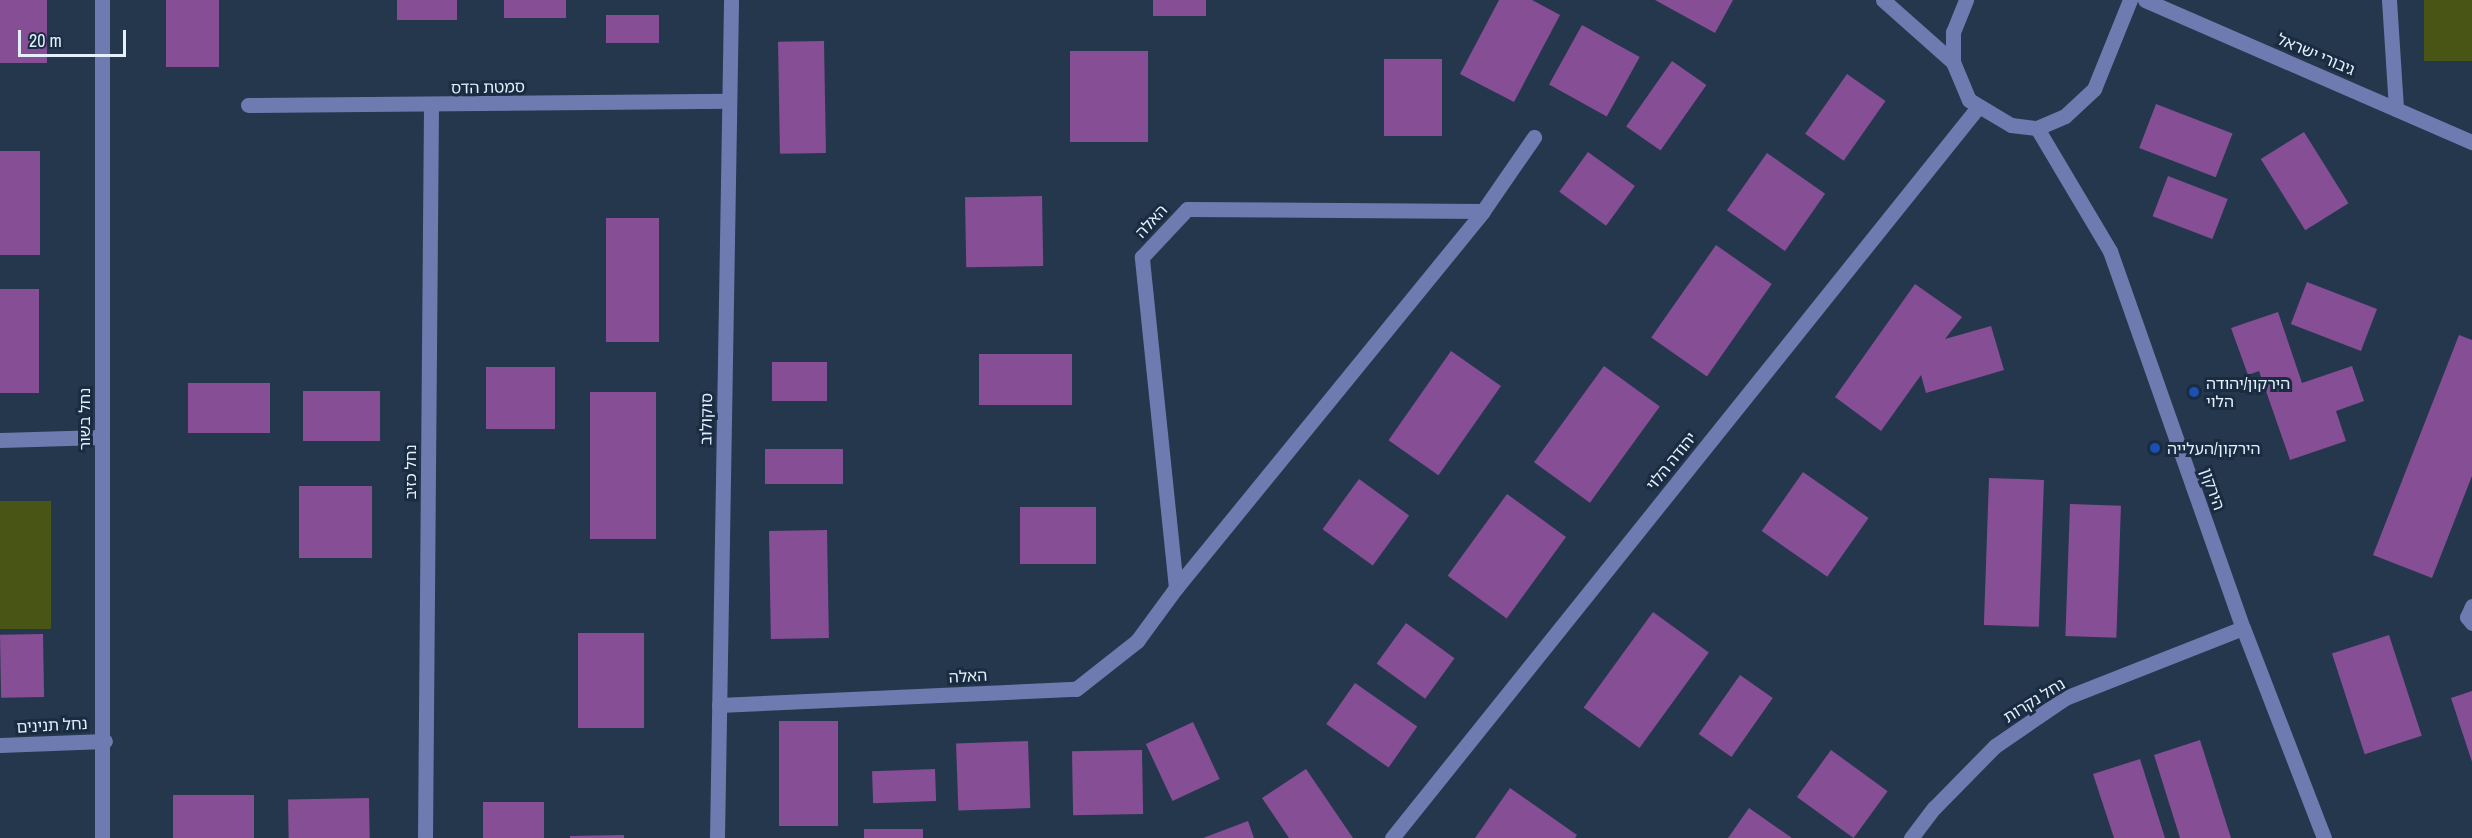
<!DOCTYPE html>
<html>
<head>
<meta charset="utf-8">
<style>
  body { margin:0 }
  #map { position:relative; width:2472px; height:838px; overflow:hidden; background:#24374c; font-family:"Archivo Narrow","Noto Sans Hebrew",sans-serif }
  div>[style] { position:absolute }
  .green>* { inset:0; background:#485514; transform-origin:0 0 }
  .building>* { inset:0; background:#864e95; transform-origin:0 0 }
  .minor>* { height:15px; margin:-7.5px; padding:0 7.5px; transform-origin:7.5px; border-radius:7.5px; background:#6e7bb0 }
  .dots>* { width:16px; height:16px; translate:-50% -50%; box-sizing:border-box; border:3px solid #1a2c41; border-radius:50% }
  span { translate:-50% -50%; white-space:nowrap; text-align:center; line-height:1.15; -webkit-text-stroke:6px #1a2c41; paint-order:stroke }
  .street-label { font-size:16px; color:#e4f0fd }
  .poi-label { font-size:16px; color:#e4f0fd }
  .left { translate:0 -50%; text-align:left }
  .scale { position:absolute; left:18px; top:30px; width:108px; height:27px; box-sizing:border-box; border:3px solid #e4f0fd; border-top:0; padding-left:8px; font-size:18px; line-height:21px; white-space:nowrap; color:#e4f0fd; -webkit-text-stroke:4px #1a2c41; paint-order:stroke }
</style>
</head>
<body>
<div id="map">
  <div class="green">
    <div style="left:2424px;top:0;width:48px;height:61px"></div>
    <div style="left:0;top:501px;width:51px;height:128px"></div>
  </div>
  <div class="building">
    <div style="left:0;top:0;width:47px;height:63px"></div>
    <div style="left:166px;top:0;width:53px;height:67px"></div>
    <div style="left:397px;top:0;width:60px;height:20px"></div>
    <div style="left:504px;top:0;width:62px;height:18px"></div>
    <div style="left:1153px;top:0;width:53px;height:16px"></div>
    <div style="clip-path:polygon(1499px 0,1532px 0,1560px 15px,1514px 102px,1460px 74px)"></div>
    <div style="clip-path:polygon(1655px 0,1733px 0,1715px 33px)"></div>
    <div style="left:659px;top:15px;width:28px;height:53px;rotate:90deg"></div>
    <div style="left:1582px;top:25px;width:66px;height:68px;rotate:29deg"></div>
    <div style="left:824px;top:41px;width:112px;height:46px;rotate:89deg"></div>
    <div style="left:1070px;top:51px;width:78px;height:91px"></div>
    <div style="left:1384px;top:59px;width:58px;height:77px"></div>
    <div style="left:1672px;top:61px;width:42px;height:80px;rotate:35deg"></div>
    <div style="left:1847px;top:74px;width:47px;height:73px;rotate:35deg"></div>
    <div style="left:2156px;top:104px;width:82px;height:47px;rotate:21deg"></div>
    <div style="left:2304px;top:132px;width:84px;height:51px;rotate:58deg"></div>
    <div style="left:0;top:151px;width:40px;height:104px"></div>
    <div style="left:1588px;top:152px;width:58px;height:49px;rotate:36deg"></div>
    <div style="left:1767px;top:153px;width:71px;height:70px;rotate:35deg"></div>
    <div style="left:2168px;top:176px;width:64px;height:43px;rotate:21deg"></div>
    <div style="left:1042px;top:196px;width:70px;height:77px;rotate:89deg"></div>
    <div style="left:606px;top:218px;width:53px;height:124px"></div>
    <div style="left:1716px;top:245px;width:68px;height:113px;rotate:35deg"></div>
    <div style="left:2307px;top:282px;width:75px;height:45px;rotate:21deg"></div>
    <div style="clip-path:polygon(1915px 284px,1962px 317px,1945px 339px,1991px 326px,2004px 370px,1926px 393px,1921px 375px,1881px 431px,1835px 397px)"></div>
    <div style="left:0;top:289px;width:39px;height:104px"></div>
    <div style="clip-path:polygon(2278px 312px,2302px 383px,2352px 366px,2364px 401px,2336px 411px,2346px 441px,2290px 460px,2259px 371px,2248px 375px,2231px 328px)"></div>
    <div style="clip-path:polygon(2459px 335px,2472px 340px,2472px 476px,2432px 578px,2373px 555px)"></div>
    <div style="left:1451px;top:351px;width:61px;height:109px;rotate:35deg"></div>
    <div style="left:1072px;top:354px;width:51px;height:93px;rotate:90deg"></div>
    <div style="left:772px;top:362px;width:55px;height:39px"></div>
    <div style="left:1604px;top:366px;width:69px;height:119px;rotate:36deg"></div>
    <div style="left:555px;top:367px;width:62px;height:69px;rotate:90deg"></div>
    <div style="left:188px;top:383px;width:82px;height:50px"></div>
    <div style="left:380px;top:391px;width:50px;height:77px;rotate:90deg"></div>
    <div style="left:656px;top:392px;width:147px;height:66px;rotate:90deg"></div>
    <div style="left:843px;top:449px;width:35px;height:78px;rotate:90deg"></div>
    <div style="left:1803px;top:472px;width:80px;height:72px;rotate:35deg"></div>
    <div style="left:1989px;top:478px;width:55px;height:147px;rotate:2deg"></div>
    <div style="left:1359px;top:479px;width:62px;height:62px;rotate:36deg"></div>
    <div style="left:299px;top:486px;width:73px;height:72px"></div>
    <div style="left:1507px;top:494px;width:73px;height:101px;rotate:36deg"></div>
    <div style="left:2070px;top:504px;width:51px;height:132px;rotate:2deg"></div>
    <div style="left:1020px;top:507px;width:76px;height:57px"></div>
    <div style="left:827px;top:530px;width:108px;height:58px;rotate:89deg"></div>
    <div style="left:1653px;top:612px;width:69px;height:118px;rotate:36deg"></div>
    <div style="left:1406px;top:623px;width:60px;height:50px;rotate:36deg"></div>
    <div style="left:644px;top:633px;width:95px;height:66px;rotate:90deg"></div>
    <div style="left:43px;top:634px;width:63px;height:43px;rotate:89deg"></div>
    <div style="left:2389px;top:635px;width:106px;height:60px;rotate:72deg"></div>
    <div style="left:1740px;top:675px;width:40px;height:72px;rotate:35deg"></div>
    <div style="left:1355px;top:683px;width:76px;height:50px;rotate:35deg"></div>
    <div style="clip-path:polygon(2472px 691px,2472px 762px,2451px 698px)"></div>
    <div style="left:779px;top:721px;width:59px;height:105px"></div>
    <div style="left:1193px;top:722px;width:63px;height:52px;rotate:65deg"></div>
    <div style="clip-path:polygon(2200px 740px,2231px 838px,2180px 838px,2154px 755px)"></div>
    <div style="left:1028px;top:741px;width:67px;height:72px;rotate:88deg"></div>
    <div style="left:1142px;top:750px;width:64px;height:70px;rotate:89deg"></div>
    <div style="left:1831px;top:750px;width:70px;height:58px;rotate:36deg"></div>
    <div style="clip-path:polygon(2140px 759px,2165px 838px,2114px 838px,2093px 774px)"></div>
    <div style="left:935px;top:769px;width:32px;height:63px;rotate:88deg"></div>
    <div style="clip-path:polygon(1306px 769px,1353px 838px,1289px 838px,1262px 798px)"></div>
    <div style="clip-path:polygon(1510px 788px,1577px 835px,1575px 838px,1475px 838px)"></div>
    <div style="left:254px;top:795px;width:43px;height:81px;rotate:90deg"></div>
    <div style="left:369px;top:798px;width:40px;height:81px;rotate:89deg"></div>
    <div style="left:544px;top:802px;width:36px;height:61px;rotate:90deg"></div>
    <div style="clip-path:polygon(1749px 808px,1792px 838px,1728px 838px)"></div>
    <div style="clip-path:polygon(1248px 821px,1254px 838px,1203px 838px)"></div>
    <div style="left:923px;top:829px;width:9px;height:59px;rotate:90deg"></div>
    <div style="clip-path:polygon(624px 835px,624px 838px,570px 838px,570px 836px)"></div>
  </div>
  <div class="minor">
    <div style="left:102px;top:0;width:838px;rotate:90deg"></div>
    <div style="left:1883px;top:0;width:94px;rotate:41.5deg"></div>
    <div style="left:1966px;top:0;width:35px;rotate:112deg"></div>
    <div style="left:1953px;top:32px;width:30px;rotate:90deg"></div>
    <div style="left:1953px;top:62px;width:41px;rotate:67.2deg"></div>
    <div style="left:1969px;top:100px;width:49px;rotate:30.8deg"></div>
    <div style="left:2011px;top:125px;width:26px;rotate:7deg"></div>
    <div style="left:2037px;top:128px;width:30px;rotate:-23deg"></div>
    <div style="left:2065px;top:116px;width:40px;rotate:-43deg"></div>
    <div style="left:2094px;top:89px;width:96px;rotate:-68deg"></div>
    <div style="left:2145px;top:0;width:357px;rotate:23.5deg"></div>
    <div style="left:2389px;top:0;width:109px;rotate:86.3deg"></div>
    <div style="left:248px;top:105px;width:481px;rotate:-0.5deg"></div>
    <div style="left:2037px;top:128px;width:143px;rotate:59.3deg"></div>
    <div style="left:2110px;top:251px;width:400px;rotate:70.6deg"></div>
    <div style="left:2243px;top:628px;width:225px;rotate:68.9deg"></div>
    <div style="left:0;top:440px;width:102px;rotate:-1.7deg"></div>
    <div style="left:1176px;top:588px;width:333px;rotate:-95.9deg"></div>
    <div style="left:1142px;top:257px;width:66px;rotate:-46.8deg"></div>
    <div style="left:1187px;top:209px;width:296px;rotate:0.4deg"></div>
    <div style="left:2472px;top:606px;width:12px;rotate:114deg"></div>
    <div style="left:2467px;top:617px;width:8px;rotate:50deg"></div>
    <div style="left:719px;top:705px;width:357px;rotate:-2.6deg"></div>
    <div style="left:1076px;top:689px;width:78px;rotate:-38.2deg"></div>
    <div style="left:1137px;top:641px;width:66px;rotate:-53.7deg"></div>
    <div style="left:1176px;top:588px;width:486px;rotate:-50.8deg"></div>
    <div style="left:1483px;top:211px;width:90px;rotate:-55.4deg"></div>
    <div style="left:0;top:745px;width:105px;rotate:-2.2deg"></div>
    <div style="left:425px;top:838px;width:732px;rotate:-89.53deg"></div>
    <div style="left:717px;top:838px;width:838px;rotate:-89.04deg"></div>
    <div style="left:1392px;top:838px;width:937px;rotate:-51.28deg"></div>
    <div style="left:1911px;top:838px;width:38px;rotate:-53deg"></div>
    <div style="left:1934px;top:808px;width:87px;rotate:-45.5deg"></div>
    <div style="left:1995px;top:746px;width:85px;rotate:-34.4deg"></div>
    <div style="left:2065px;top:698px;width:191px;rotate:-21.5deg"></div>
  </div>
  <div class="dots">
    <div style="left:2194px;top:392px;background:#1a4fb4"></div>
    <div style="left:2155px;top:448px;background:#1a4fb4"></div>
  </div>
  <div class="street-label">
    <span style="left:2316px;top:54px;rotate:23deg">גיבורי ישראל</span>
    <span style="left:488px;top:87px;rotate:-1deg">סמטת הדס</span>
    <span style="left:1151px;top:221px;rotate:-47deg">האלה</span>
    <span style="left:84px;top:419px;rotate:-90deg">נחל בשור</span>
    <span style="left:706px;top:419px;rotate:-89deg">סוקולוב</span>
    <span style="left:1671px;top:461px;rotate:-51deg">יהודה הלוי</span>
    <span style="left:410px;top:472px;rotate:-90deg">נחל כזיב</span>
    <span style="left:2213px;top:489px;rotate:71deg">הירקון</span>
    <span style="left:968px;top:676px;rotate:-3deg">האלה</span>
    <span style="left:2034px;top:700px;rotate:-32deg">נחל נקרות</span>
    <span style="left:52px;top:725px;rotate:-3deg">נחל תנינים</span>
  </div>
  <div class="poi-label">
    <span class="left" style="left:2206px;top:392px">הירקון/יהודה<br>הלוי</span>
    <span class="left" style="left:2167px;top:448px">הירקון/העלייה</span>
  </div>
  <div class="scale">20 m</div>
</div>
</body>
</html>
